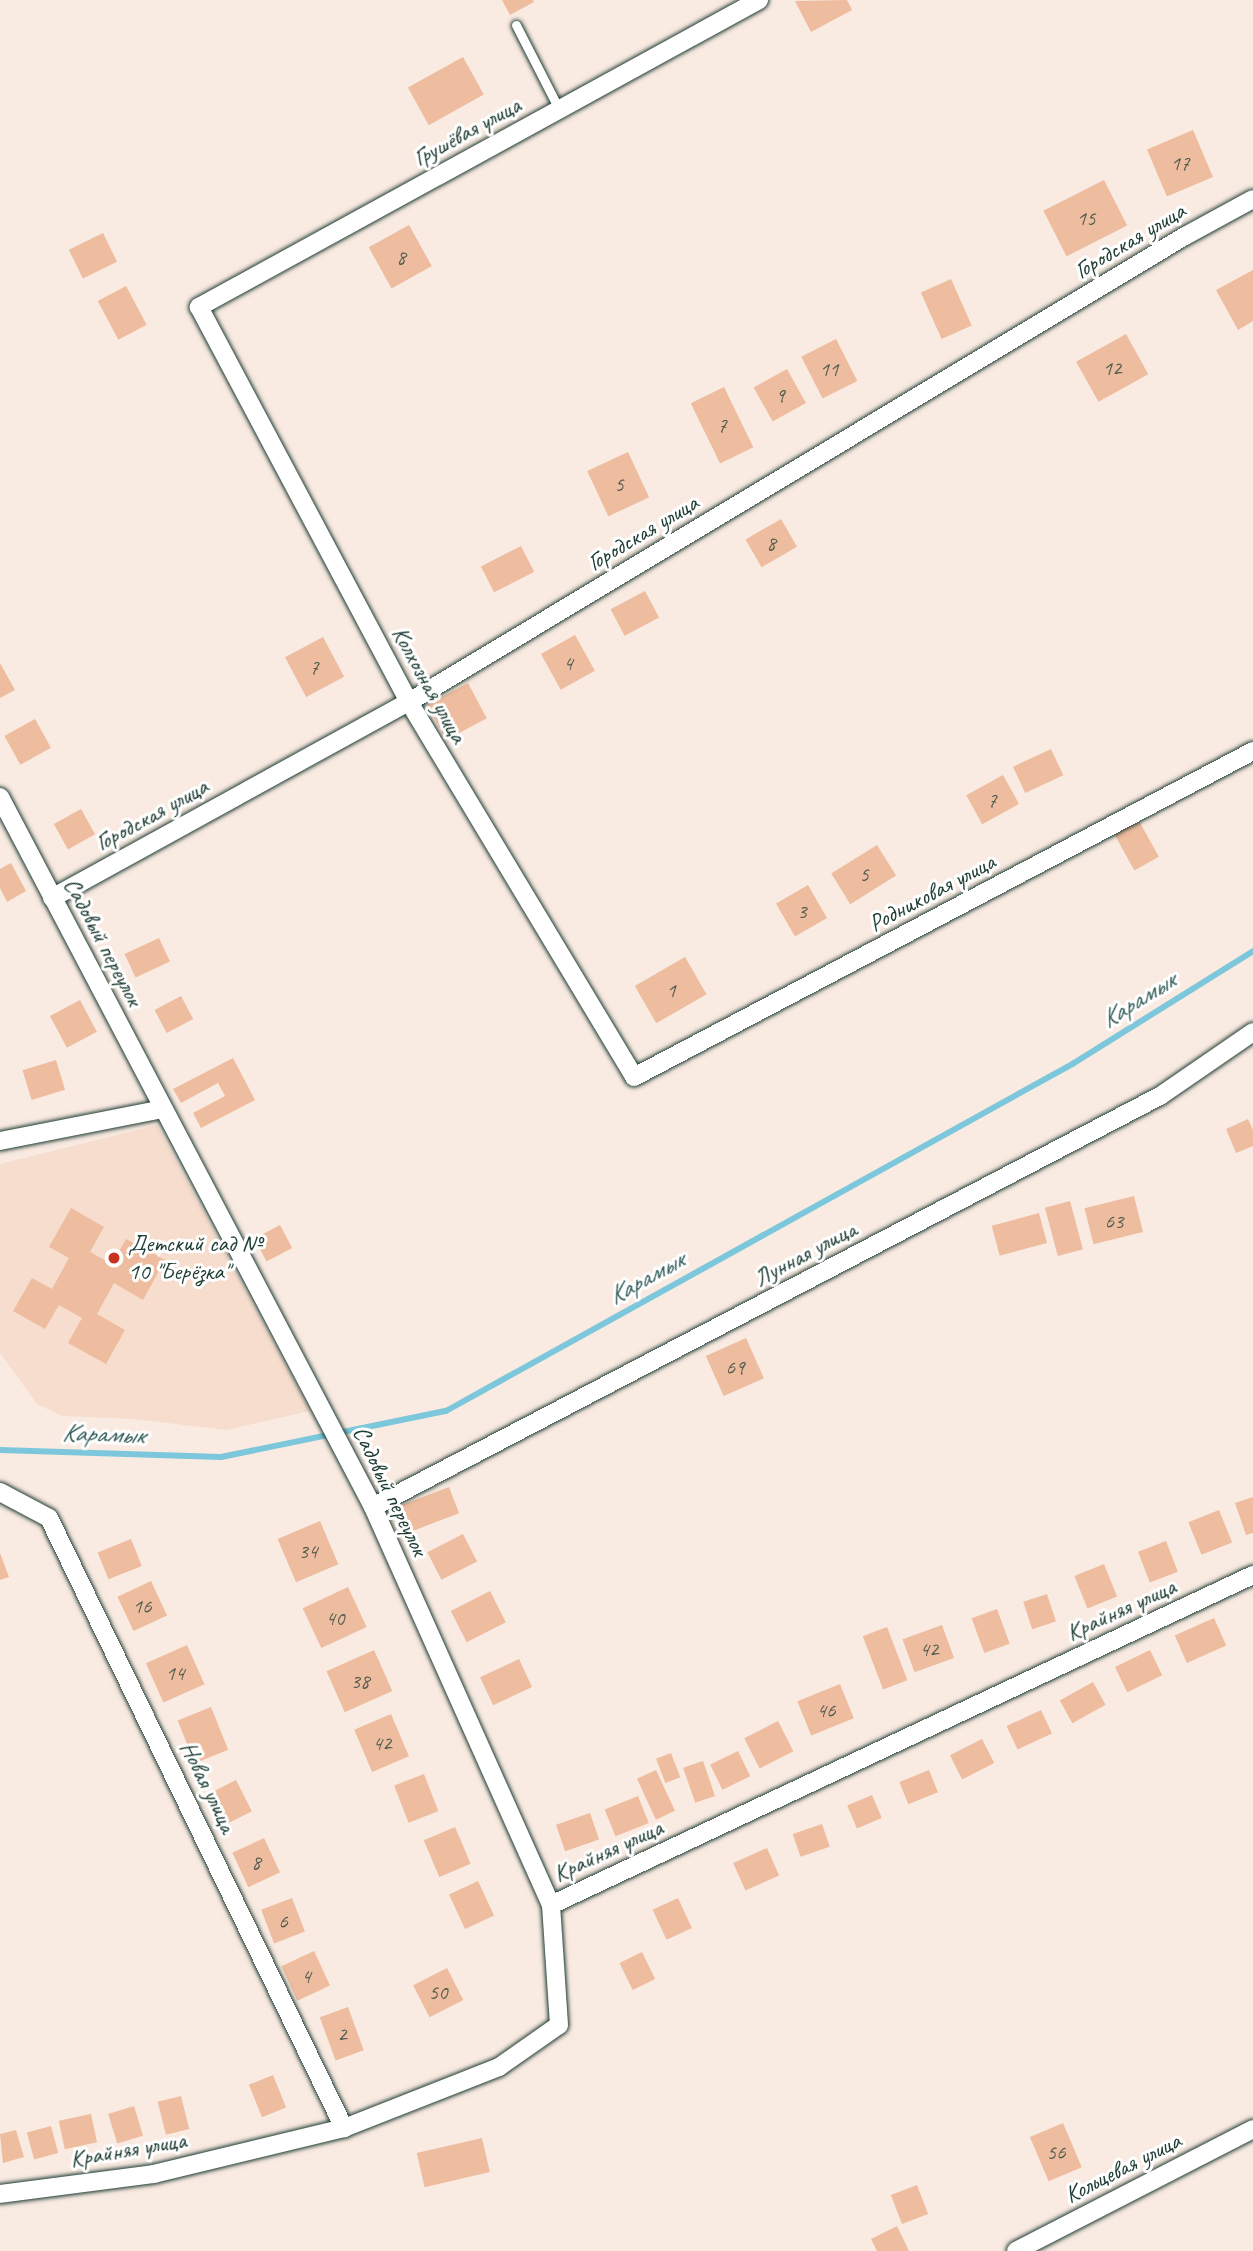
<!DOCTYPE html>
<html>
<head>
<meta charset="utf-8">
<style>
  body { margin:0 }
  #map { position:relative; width:1253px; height:2251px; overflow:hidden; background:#faebe2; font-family:Caveat,sans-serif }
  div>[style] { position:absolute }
  .built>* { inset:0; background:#f6ddce }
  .stream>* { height:6px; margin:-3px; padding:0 3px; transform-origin:3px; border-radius:3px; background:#7cc7db }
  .building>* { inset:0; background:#eebc9f; transform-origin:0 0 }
  .roads { filter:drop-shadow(0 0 2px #1f3d34) drop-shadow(0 0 2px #1f3d34) }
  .lane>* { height:9px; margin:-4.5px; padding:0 4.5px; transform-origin:4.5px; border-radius:4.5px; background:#fff }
  .street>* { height:18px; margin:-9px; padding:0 9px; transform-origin:9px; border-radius:9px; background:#fff }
  .dots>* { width:19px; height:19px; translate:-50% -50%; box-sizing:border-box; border:4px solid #fff; border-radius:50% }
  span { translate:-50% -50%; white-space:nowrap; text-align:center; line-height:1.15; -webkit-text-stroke:6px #fff; paint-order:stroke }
  .number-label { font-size:21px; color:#535d4f }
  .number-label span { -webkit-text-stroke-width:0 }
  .street-label { font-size:24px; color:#1f3d34 }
  .poi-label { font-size:24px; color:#1f3d34 }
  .left { translate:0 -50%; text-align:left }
  .water-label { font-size:26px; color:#36605e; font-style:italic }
</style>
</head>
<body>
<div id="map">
  <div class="built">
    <div style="clip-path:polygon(157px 1125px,310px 1411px,226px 1430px,134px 1419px,62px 1416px,37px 1404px,0 1353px,0 1164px)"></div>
  </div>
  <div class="stream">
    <div style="left:0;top:1450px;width:221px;rotate:1.8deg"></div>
    <div style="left:221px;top:1457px;width:230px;rotate:-11.6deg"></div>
    <div style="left:446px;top:1411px;width:718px;rotate:-28.99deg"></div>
    <div style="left:1074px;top:1063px;width:211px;rotate:-32deg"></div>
  </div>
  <div class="building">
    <div style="clip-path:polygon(502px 0,533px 0,534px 2px,510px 15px)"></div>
    <div style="clip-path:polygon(847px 0,852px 10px,811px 32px,795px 1px)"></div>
    <div style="left:463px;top:57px;width:43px;height:63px;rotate:61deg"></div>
    <div style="left:1193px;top:130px;width:51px;height:50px;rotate:67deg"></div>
    <div style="left:1104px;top:180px;width:51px;height:68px;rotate:63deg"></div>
    <div style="left:409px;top:225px;width:47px;height:46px;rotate:61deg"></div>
    <div style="left:103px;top:233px;width:32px;height:38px;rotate:64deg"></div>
    <div style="clip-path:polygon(1253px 270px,1253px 321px,1238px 330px,1216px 290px)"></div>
    <div style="left:951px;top:279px;width:51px;height:33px;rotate:66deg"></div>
    <div style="left:126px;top:286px;width:44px;height:32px;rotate:62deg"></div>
    <div style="left:1126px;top:334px;width:46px;height:57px;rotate:61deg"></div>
    <div style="left:836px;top:339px;width:47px;height:39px;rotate:63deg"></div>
    <div style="left:787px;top:369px;width:39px;height:38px;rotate:61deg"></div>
    <div style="left:724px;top:387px;width:67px;height:37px;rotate:64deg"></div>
    <div style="left:628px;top:452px;width:50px;height:45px;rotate:65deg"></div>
    <div style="left:781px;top:519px;width:32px;height:41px;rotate:60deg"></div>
    <div style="left:521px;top:546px;width:29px;height:45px;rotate:63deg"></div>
    <div style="left:645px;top:591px;width:30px;height:39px;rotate:62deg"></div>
    <div style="left:575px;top:635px;width:41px;height:39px;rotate:61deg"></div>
    <div style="left:323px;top:637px;width:45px;height:43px;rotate:62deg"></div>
    <div style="clip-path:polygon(0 663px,15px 690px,0 698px)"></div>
    <div style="left:468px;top:683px;width:40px;height:46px;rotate:62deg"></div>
    <div style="left:35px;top:719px;width:33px;height:35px;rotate:61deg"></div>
    <div style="left:1051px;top:749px;width:29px;height:42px;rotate:65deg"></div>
    <div style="left:1003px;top:775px;width:33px;height:42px;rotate:61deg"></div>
    <div style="left:81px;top:809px;width:29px;height:31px;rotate:61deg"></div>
    <div style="left:1139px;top:821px;width:41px;height:28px;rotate:61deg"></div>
    <div style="left:877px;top:845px;width:36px;height:54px;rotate:58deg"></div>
    <div style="clip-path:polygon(11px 863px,26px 891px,7px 902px,0 888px,0 869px)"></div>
    <div style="left:808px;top:885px;width:38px;height:37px;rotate:60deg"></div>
    <div style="left:159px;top:938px;width:26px;height:38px;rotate:65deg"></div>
    <div style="left:685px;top:957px;width:43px;height:58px;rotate:60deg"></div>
    <div style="left:181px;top:996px;width:26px;height:30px;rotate:62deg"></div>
    <div style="left:80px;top:1000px;width:36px;height:34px;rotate:62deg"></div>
    <div style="clip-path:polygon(233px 1058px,255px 1100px,201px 1128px,193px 1113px,225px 1096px,218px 1083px,181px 1103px,173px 1089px)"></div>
    <div style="left:56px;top:1060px;width:31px;height:35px;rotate:73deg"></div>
    <div style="clip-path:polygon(1248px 1119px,1253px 1130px,1253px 1146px,1236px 1153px,1226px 1129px)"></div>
    <div style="left:1134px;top:1196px;width:37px;height:51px;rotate:76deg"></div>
    <div style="left:1070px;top:1201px;width:50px;height:26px;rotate:75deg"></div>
    <div style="clip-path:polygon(71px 1208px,104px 1227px,90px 1252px,112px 1264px,126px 1239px,165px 1260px,143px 1300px,114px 1283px,97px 1314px,125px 1330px,106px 1364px,68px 1343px,82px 1318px,59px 1305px,45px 1329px,13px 1311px,32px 1278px,52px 1289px,69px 1258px,49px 1247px)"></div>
    <div style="left:1039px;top:1213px;width:31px;height:49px;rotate:75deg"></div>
    <div style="left:280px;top:1225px;width:26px;height:29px;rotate:62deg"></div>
    <div style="left:746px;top:1338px;width:44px;height:44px;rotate:66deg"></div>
    <div style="left:449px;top:1487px;width:28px;height:51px;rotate:69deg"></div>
    <div style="clip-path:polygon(1253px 1497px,1253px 1533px,1246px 1535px,1235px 1503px)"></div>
    <div style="left:1219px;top:1510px;width:35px;height:33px;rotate:68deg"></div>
    <div style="left:320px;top:1521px;width:47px;height:46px;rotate:67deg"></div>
    <div style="left:463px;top:1534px;width:31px;height:40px;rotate:63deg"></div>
    <div style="left:131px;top:1539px;width:29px;height:36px;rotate:68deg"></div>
    <div style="left:1166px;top:1541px;width:33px;height:30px;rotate:69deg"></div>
    <div style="clip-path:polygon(0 1553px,9px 1577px,0 1580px)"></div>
    <div style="left:1104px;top:1564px;width:35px;height:32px;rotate:68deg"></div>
    <div style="left:151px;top:1581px;width:38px;height:37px;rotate:65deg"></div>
    <div style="left:348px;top:1587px;width:44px;height:50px;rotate:65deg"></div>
    <div style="left:490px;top:1591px;width:35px;height:44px;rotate:63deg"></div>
    <div style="left:1047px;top:1594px;width:29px;height:25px;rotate:72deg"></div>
    <div style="left:997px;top:1609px;width:37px;height:27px;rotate:70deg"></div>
    <div style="left:1214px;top:1618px;width:30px;height:43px;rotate:66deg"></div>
    <div style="left:942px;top:1625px;width:35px;height:42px;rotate:70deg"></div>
    <div style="left:887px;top:1627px;width:57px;height:26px;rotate:69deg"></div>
    <div style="left:187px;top:1645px;width:43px;height:45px;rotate:66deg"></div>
    <div style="left:374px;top:1650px;width:45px;height:52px;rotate:66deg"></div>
    <div style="left:1150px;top:1650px;width:28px;height:39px;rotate:64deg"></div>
    <div style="left:519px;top:1659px;width:31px;height:43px;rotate:65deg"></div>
    <div style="left:1093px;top:1682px;width:26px;height:38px;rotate:61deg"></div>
    <div style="left:840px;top:1684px;width:37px;height:46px;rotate:68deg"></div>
    <div style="left:211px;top:1707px;width:46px;height:36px;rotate:68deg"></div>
    <div style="left:1041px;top:1710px;width:26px;height:38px;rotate:65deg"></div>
    <div style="left:391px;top:1714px;width:46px;height:40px;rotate:67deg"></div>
    <div style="left:778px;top:1721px;width:34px;height:38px;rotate:63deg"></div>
    <div style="left:982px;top:1739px;width:27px;height:36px;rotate:63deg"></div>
    <div style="left:738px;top:1751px;width:28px;height:31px;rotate:64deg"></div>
    <div style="left:671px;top:1753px;width:26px;height:16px;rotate:69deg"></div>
    <div style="left:703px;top:1761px;width:37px;height:21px;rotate:71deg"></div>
    <div style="left:656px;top:1770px;width:45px;height:21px;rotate:65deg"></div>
    <div style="left:929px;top:1770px;width:24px;height:32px;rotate:68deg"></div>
    <div style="left:424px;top:1774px;width:40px;height:32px;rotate:69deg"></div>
    <div style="left:236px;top:1780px;width:35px;height:31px;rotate:63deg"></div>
    <div style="left:872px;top:1795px;width:25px;height:27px;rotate:67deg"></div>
    <div style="left:638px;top:1796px;width:29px;height:36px;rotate:68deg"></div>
    <div style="left:590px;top:1813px;width:28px;height:36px;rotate:71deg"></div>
    <div style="left:822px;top:1824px;width:24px;height:31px;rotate:71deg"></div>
    <div style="left:455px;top:1827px;width:40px;height:34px;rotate:67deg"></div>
    <div style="left:264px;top:1838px;width:38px;height:35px;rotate:65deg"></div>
    <div style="left:767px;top:1848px;width:30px;height:37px;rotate:66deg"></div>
    <div style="left:478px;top:1881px;width:38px;height:32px;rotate:65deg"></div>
    <div style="left:292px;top:1898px;width:36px;height:33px;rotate:69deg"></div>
    <div style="left:678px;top:1898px;width:33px;height:28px;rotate:65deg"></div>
    <div style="left:314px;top:1951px;width:38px;height:36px;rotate:65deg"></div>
    <div style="left:642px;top:1952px;width:30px;height:25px;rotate:64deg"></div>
    <div style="left:447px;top:1968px;width:36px;height:38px;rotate:63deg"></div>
    <div style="left:348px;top:2007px;width:46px;height:30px;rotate:70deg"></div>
    <div style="left:273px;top:2075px;width:35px;height:26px;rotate:68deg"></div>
    <div style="left:181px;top:2096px;width:34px;height:24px;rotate:76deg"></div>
    <div style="left:134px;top:2106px;width:31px;height:27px;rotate:73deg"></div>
    <div style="left:91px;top:2114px;width:29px;height:33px;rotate:78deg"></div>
    <div style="left:1063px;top:2123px;width:48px;height:36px;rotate:67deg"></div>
    <div style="left:51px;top:2126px;width:28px;height:25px;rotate:75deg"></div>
    <div style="clip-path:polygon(16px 2130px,24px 2157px,3px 2163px,0 2134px)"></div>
    <div style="left:482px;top:2138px;width:35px;height:67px;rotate:77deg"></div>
    <div style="left:917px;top:2185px;width:31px;height:28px;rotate:69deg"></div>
    <div style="clip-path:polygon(897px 2226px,909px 2251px,877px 2251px,871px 2239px)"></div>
  </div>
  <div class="roads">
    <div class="lane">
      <div style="left:516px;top:25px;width:94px;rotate:62.9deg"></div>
    </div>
    <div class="street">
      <div style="left:759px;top:0;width:639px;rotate:151.27deg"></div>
      <div style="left:199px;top:307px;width:447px;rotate:62deg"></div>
      <div style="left:409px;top:702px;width:437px;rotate:59deg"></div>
      <div style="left:634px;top:1077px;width:700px;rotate:-27.77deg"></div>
      <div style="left:0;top:797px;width:802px;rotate:62.28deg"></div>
      <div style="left:373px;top:1507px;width:436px;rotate:65.9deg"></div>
      <div style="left:52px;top:898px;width:407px;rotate:-28.8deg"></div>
      <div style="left:409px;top:702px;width:905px;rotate:-30.99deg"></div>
      <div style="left:1185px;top:236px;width:77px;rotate:-28.6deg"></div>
      <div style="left:0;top:1141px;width:166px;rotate:-11.1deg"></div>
      <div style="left:0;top:1492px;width:55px;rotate:28deg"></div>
      <div style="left:49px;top:1518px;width:678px;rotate:64.19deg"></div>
      <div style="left:373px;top:1507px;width:888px;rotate:-27.58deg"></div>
      <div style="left:1160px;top:1096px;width:113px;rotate:-34.5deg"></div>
      <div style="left:0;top:2194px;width:155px;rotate:-7.4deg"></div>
      <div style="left:154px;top:2174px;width:195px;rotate:-13.6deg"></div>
      <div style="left:344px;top:2128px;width:167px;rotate:-21.5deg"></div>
      <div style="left:499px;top:2067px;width:73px;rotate:-35deg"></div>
      <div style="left:559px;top:2025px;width:120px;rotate:-93.8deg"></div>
      <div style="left:551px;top:1905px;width:776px;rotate:-25.18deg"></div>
      <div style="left:1016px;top:2251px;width:267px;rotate:-27.2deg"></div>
    </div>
  </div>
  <div class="dots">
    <div style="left:114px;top:1258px;background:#c8321e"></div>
  </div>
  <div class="number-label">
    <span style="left:1180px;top:163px">17</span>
    <span style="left:1086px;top:218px">15</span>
    <span style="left:401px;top:257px">8</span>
    <span style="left:1112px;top:368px">12</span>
    <span style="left:829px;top:369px">11</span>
    <span style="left:780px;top:395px">9</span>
    <span style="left:722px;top:425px">7</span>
    <span style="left:619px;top:484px">5</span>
    <span style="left:771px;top:543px">8</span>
    <span style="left:568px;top:663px">4</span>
    <span style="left:314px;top:667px">7</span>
    <span style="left:992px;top:800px">7</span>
    <span style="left:864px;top:874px">5</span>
    <span style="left:802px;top:911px">3</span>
    <span style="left:671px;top:990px">1</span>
    <span style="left:1114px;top:1221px">63</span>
    <span style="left:735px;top:1367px">69</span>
    <span style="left:308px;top:1551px">34</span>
    <span style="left:142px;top:1606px">16</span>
    <span style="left:335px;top:1618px">40</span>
    <span style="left:929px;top:1649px">42</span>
    <span style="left:175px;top:1673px">14</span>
    <span style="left:360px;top:1681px">38</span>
    <span style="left:826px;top:1710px">46</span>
    <span style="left:382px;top:1743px">42</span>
    <span style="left:256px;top:1862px">8</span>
    <span style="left:283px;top:1921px">6</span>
    <span style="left:306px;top:1976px">4</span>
    <span style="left:438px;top:1992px">50</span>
    <span style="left:342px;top:2034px">2</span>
    <span style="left:1056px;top:2152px">56</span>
  </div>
  <div class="street-label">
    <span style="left:467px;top:132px;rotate:-29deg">Грушёвая улица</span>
    <span style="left:1130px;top:241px;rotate:-31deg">Городская улица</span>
    <span style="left:643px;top:533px;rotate:-31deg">Городская улица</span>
    <span style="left:429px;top:685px;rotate:61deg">Колхозная улица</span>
    <span style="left:152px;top:815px;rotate:-29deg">Городская улица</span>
    <span style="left:932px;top:893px;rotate:-28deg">Родниковая улица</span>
    <span style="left:103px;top:942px;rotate:62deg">Садовый переулок</span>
    <span style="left:805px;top:1254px;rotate:-28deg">Лунная улица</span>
    <span style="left:390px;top:1491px;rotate:64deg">Садовый переулок</span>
    <span style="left:1121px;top:1610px;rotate:-25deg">Крайняя улица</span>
    <span style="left:208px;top:1787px;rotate:64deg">Новая улица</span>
    <span style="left:608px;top:1851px;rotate:-25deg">Крайняя улица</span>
    <span style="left:128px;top:2150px;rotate:-10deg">Крайняя улица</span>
    <span style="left:1123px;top:2168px;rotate:-27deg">Кольцевая улица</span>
  </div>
  <div class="poi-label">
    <span class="left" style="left:128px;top:1258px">Детский сад №<br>10 "Берёзка"</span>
  </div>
  <div class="water-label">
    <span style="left:1138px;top:1000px;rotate:-32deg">Карамык</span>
    <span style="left:646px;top:1278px;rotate:-29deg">Карамык</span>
    <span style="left:103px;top:1434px;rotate:2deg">Карамык</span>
  </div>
</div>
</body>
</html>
